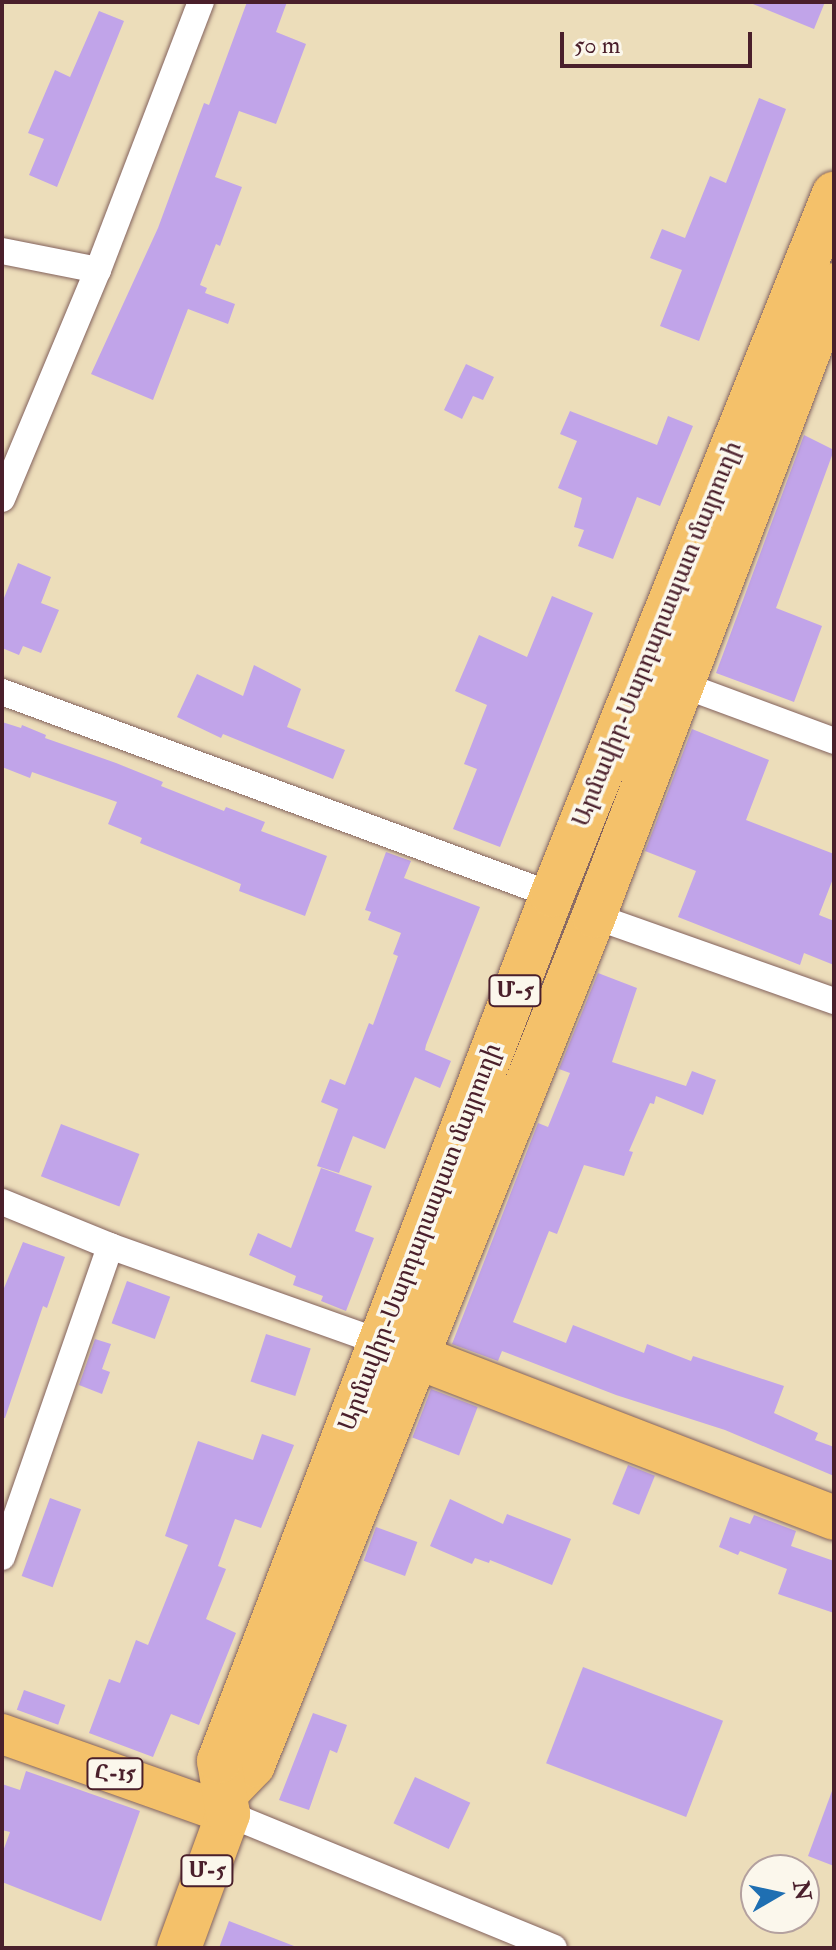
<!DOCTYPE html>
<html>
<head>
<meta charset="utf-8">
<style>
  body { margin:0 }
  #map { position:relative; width:836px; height:1950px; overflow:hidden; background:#ecddba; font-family:"IM FELL Double Pica","Noto Serif Armenian",serif }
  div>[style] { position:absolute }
  .building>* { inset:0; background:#c1a4e9; transform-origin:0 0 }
  .roads { filter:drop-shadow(0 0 2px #83625d) drop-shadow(0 0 2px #83625d) }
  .street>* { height:26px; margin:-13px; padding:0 13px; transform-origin:13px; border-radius:13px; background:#fff }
  .primary>* { height:40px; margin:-20px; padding:0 20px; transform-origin:20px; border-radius:20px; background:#f4c16a }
  .highway>* { height:44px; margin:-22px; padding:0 22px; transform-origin:22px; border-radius:22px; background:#f4c16a }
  span { translate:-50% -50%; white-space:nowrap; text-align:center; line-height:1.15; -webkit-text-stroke:7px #fbf7ec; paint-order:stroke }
  .shield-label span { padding:2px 6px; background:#fbf7ec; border:2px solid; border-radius:6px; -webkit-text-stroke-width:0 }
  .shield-label { font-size:22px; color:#4a1f2b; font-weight:700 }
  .street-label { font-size:24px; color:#4a1f2b }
  .frame { position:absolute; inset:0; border:4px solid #4a1f2b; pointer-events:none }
  .north { position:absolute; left:740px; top:1854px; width:80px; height:80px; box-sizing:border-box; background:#fbf7ec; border:2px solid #b4a19f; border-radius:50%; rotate:81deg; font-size:22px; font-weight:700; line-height:32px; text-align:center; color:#4a1f2b }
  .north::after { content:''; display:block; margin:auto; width:28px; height:36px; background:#1f6fb2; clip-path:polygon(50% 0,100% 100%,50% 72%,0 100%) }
  .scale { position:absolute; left:560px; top:32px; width:192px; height:36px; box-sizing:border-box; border:4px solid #4a1f2b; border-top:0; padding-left:10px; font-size:24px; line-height:28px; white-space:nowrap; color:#4a1f2b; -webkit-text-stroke:6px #fbf7ec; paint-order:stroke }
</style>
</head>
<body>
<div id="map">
  <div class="building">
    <div style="clip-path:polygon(247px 2px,287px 2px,276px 32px,306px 44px,276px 124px,239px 111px,215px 177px,242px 187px,220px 246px,216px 244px,200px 285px,207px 288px,205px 293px,235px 304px,228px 324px,188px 309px,153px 400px,91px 374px,158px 228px,204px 103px,209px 105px)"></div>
    <div style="clip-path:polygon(748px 2px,825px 2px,814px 29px)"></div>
    <div style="clip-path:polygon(99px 11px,124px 21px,57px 187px,29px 175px,44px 139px,28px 133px,55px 70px,70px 77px)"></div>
    <div style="clip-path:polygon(759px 98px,786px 109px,699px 341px,660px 326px,682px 270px,650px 258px,662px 229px,685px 238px,710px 176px,726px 183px)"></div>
    <div style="clip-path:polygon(466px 364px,494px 377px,483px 400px,473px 396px,462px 419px,444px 410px)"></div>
    <div style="clip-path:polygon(570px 411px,657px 445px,668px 416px,693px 426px,660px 506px,637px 497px,613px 559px,578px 546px,584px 530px,574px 527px,582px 498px,558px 488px,577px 441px,560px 434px)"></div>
    <div style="clip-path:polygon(804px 435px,834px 450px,776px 608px,822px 626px,794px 702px,716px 673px)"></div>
    <div style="clip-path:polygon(18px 563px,51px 577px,41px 603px,59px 610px,41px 653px,23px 646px,19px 655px,2px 648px,2px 603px)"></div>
    <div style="clip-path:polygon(552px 596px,593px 613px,500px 847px,453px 829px,477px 769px,464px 764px,487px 705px,455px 691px,479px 635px,527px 657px)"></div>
    <div style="clip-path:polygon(254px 665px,301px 689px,287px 727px,345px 750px,333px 779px,223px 734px,221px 738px,177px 717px,197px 674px,243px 696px)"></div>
    <div style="clip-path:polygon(2px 722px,21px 728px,22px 725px,46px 735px,45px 738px,116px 763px,163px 782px,161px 786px,224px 811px,226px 807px,265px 822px,261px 831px,327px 856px,305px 916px,239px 891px,241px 884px,140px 843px,142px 838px,108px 824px,117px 802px,32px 772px,30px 778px,2px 767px)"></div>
    <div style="clip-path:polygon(692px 729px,769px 760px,746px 820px,834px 854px,834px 876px,819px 915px,834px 921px,834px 965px,804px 953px,800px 965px,678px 917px,696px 871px,645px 851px)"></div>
    <div style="clip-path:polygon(386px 852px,411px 861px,404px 878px,480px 907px,426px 1045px,425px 1050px,451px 1061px,440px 1088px,415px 1077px,385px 1149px,353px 1136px,339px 1173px,317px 1166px,338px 1109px,321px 1102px,330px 1079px,345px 1085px,369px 1023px,373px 1025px,398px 956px,393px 954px,401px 933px,368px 920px,371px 912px,365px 910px)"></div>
    <div style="clip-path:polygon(598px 973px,637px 988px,612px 1062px,686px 1086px,692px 1071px,716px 1080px,703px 1115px,656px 1096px,654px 1104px,650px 1103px,629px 1151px,633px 1152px,624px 1176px,584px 1165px,557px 1234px,549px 1231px,513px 1322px,566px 1343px,573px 1325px,644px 1353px,647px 1344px,691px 1361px,693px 1356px,784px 1386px,774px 1413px,818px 1433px,815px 1440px,834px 1447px,834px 1476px,725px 1430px,616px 1395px,502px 1351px,498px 1361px,452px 1344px,538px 1123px,548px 1127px,570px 1073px,559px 1069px)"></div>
    <div style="left:61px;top:1124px;width:84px;height:56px;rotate:21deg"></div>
    <div style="clip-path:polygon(321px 1168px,372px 1186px,355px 1231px,374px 1238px,346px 1311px,321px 1301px,323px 1296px,293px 1285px,296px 1276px,249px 1255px,258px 1233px,291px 1248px)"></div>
    <div style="clip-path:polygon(23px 1242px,65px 1257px,47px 1308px,43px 1306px,5px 1418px,2px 1418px,2px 1293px)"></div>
    <div style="left:127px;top:1281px;width:46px;height:45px;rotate:20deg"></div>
    <div style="left:266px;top:1334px;width:47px;height:50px;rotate:18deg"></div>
    <div style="clip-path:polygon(95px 1339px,111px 1344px,102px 1369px,110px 1372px,102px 1394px,79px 1385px)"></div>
    <div style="left:431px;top:1389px;width:50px;height:52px;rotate:21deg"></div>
    <div style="clip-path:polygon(262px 1434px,294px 1445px,261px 1528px,235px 1519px,218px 1566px,226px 1569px,206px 1619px,236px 1633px,199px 1725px,171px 1714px,153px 1757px,89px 1733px,109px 1679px,120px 1683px,136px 1640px,148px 1645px,188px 1545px,165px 1536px,198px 1441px,253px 1460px)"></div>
    <div style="left:628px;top:1465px;width:29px;height:42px;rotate:22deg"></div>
    <div style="left:50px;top:1498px;width:33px;height:83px;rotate:20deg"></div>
    <div style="clip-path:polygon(450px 1499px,503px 1524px,507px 1514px,571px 1539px,552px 1585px,490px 1560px,489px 1563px,475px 1558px,472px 1564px,430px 1546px)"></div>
    <div style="clip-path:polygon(754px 1515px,796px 1531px,791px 1546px,834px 1561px,834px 1613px,778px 1594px,787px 1569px,740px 1551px,738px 1555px,719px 1547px,730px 1517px,750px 1524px)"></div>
    <div style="left:376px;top:1527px;width:44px;height:36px;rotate:20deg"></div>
    <div style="left:583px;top:1667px;width:150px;height:103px;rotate:21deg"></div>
    <div style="left:24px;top:1690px;width:44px;height:21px;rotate:20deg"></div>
    <div style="clip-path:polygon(313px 1713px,347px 1725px,337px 1753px,330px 1750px,309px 1810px,279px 1800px)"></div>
    <div style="clip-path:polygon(26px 1771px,140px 1811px,101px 1921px,2px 1882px,2px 1854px,10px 1832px,2px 1830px,2px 1784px,20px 1790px)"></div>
    <div style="left:415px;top:1777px;width:61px;height:51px;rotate:25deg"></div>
    <div style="clip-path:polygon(832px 1791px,834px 1792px,834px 1866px,808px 1856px)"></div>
    <div style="clip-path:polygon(229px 1921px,294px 1946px,294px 1948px,219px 1948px)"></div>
  </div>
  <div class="roads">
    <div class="street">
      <div style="left:2px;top:251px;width:98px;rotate:11.2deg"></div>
      <div style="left:2px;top:499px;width:248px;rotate:-67.3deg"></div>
      <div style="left:98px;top:270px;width:287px;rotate:-69deg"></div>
      <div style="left:683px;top:685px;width:161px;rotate:20.3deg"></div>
      <div style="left:2px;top:692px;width:586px;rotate:20.26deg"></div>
      <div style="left:594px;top:916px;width:255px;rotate:19.5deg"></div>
      <div style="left:2px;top:1202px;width:117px;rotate:22.2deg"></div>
      <div style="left:110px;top:1246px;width:286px;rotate:19.6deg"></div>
      <div style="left:2px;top:1557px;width:329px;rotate:-70.8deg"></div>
      <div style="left:228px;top:1814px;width:352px;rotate:22.3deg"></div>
    </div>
    <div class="primary">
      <div style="left:2px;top:1734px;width:240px;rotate:19.5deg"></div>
    </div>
    <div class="highway">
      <div style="left:417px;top:1357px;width:447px;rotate:21.1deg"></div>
      <div style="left:226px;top:1793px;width:39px;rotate:-46deg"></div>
      <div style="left:253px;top:1765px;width:915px;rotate:-68.12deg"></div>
      <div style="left:594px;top:916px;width:675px;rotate:-69.18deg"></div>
      <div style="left:179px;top:1948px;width:143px;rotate:-69.9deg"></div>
      <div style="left:228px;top:1814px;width:54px;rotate:-99.6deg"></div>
      <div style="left:219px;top:1761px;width:928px;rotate:-68.97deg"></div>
      <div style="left:552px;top:895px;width:756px;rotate:-68.09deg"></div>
    </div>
  </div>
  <div class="shield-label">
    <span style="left:515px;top:991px">Մ-5</span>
    <span style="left:115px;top:1774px">Հ-15</span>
    <span style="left:207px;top:1871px">Մ-5</span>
  </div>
  <div class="street-label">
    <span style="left:657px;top:634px;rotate:-68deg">Արմավիր-Սարդարապատ մայրուղի</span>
    <span style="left:420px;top:1237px;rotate:-69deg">Արմավիր-Սարդարապատ մայրուղի</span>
  </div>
  <div class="frame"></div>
  <div class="north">N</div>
  <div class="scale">50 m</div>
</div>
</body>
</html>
